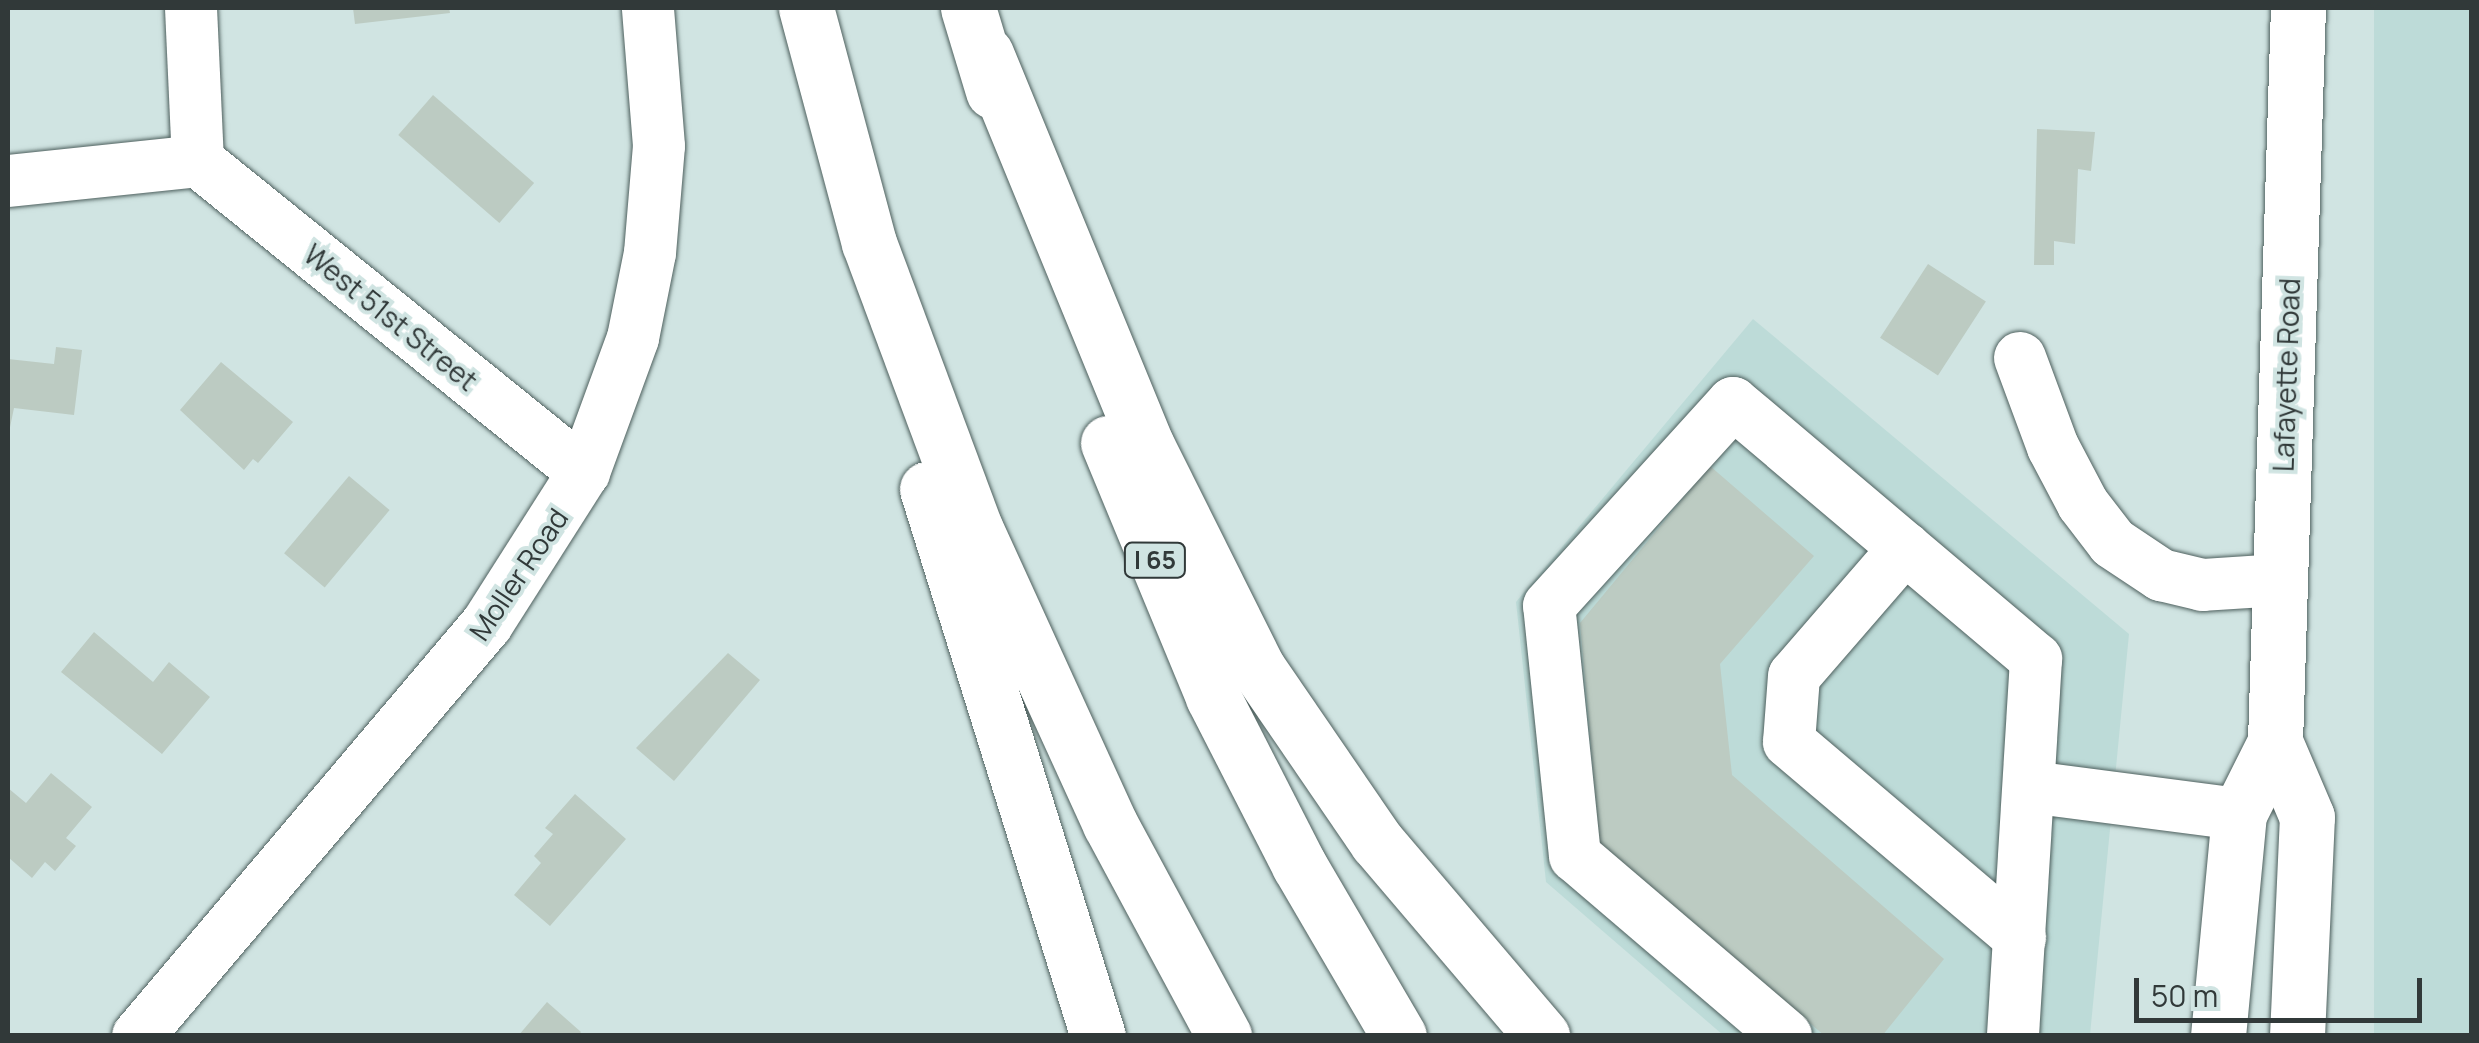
<!DOCTYPE html>
<html>
<head>
<meta charset="utf-8">
<style>
  body { margin:0 }
  #map { position:relative; width:2479px; height:1043px; overflow:hidden; background:#d0e4e2; font-family:Manrope,sans-serif }
  div>[style] { position:absolute }
  .built>* { inset:0; background:#bddbd8; transform-origin:0 0 }
  .building>* { inset:0; background:#bccbc2; transform-origin:0 0 }
  .roads { filter:drop-shadow(0 0 2px #4e605e) drop-shadow(0 0 2px #4e605e) }
  .minor>* { height:52px; margin:-26px; padding:0 26px; transform-origin:26px; border-radius:26px; background:#fff }
  .major>* { height:55px; margin:-27.5px; padding:0 27.5px; transform-origin:27.5px; border-radius:27.5px; background:#fff }
  .highway>* { height:55px; margin:-27.5px; padding:0 27.5px; transform-origin:27.5px; border-radius:27.5px; background:#fff }
  span { translate:-50% -50%; white-space:nowrap; text-align:center; line-height:1.15; -webkit-text-stroke:8px #d0e4e2; paint-order:stroke }
  .shield-label span { padding:2px 8px; background:#d0e4e2; border:2px solid; border-radius:8px; -webkit-text-stroke-width:0 }
  .shield-label { font-size:25px; color:#313939; font-weight:700 }
  .street-label { font-size:28px; color:#313939 }
  .frame { position:absolute; inset:0; border:10px solid #313939; pointer-events:none }
  .scale { position:absolute; left:2134px; top:978px; width:288px; height:45px; box-sizing:border-box; border:5px solid #313939; border-top:0; padding-left:12px; font-size:30px; line-height:35px; white-space:nowrap; color:#313939; -webkit-text-stroke:8px #d0e4e2; paint-order:stroke }
</style>
</head>
<body>
<div id="map">
  <div class="built">
    <div style="left:2374px;top:8px;width:97px;height:1027px"></div>
    <div style="clip-path:polygon(1753px 319px,2129px 634px,2090px 1035px,1723px 1035px,1546px 882px,1516px 602px)"></div>
  </div>
  <div class="building">
    <div style="clip-path:polygon(353px 8px,449px 8px,450px 13px,355px 24px)"></div>
    <div style="left:433px;top:95px;width:134px;height:53px;rotate:41deg"></div>
    <div style="clip-path:polygon(2037px 129px,2095px 132px,2091px 171px,2078px 169px,2075px 244px,2054px 241px,2054px 265px,2034px 265px)"></div>
    <div style="left:1928px;top:264px;width:69px;height:88px;rotate:33deg"></div>
    <div style="clip-path:polygon(56px 347px,82px 350px,74px 415px,14px 408px,8px 437px,8px 359px,54px 364px)"></div>
    <div style="clip-path:polygon(221px 362px,293px 422px,258px 463px,253px 459px,244px 470px,180px 410px)"></div>
    <div style="clip-path:polygon(1710px 466px,1814px 556px,1720px 664px,1732px 775px,1944px 959px,1882px 1036px,1825px 1036px,1600px 846px,1580px 623px)"></div>
    <div style="left:349px;top:476px;width:53px;height:101px;rotate:40deg"></div>
    <div style="clip-path:polygon(94px 632px,153px 682px,169px 662px,210px 697px,162px 754px,61px 672px)"></div>
    <div style="clip-path:polygon(728px 653px,760px 680px,674px 781px,636px 748px)"></div>
    <div style="clip-path:polygon(51px 773px,92px 807px,66px 838px,76px 846px,55px 871px,45px 862px,32px 878px,8px 857px,8px 788px,26px 803px)"></div>
    <div style="clip-path:polygon(575px 794px,626px 839px,550px 926px,514px 895px,541px 863px,534px 856px,553px 834px,545px 828px)"></div>
    <div style="clip-path:polygon(547px 1002px,581px 1032px,578px 1036px,518px 1036px)"></div>
  </div>
  <div class="roads">
    <div class="minor">
      <div style="left:191px;top:8px;width:153px;rotate:87.4deg"></div>
      <div style="left:198px;top:161px;width:496px;rotate:38.9deg"></div>
      <div style="left:8px;top:181px;width:191px;rotate:-6deg"></div>
      <div style="left:2020px;top:358px;width:95px;rotate:69.7deg"></div>
      <div style="left:2053px;top:447px;width:64px;rotate:62.2deg"></div>
      <div style="left:2083px;top:504px;width:49px;rotate:52.4deg"></div>
      <div style="left:2113px;top:543px;width:58px;rotate:33.7deg"></div>
      <div style="left:2161px;top:575px;width:43px;rotate:13.4deg"></div>
      <div style="left:2203px;top:585px;width:78px;rotate:-3.7deg"></div>
      <div style="left:1905px;top:548px;width:169px;rotate:130.9deg"></div>
      <div style="left:1794px;top:676px;width:66px;rotate:94.3deg"></div>
      <div style="left:1789px;top:742px;width:303px;rotate:40.3deg"></div>
      <div style="left:2030px;top:787px;width:211px;rotate:7.4deg"></div>
      <div style="left:138px;top:1036px;width:540px;rotate:-49.73deg"></div>
      <div style="left:487px;top:624px;width:180px;rotate:-57.5deg"></div>
      <div style="left:584px;top:472px;width:143px;rotate:-69.9deg"></div>
      <div style="left:633px;top:338px;width:87px;rotate:-78.7deg"></div>
      <div style="left:650px;top:253px;width:107px;rotate:-85.2deg"></div>
      <div style="left:659px;top:146px;width:138px;rotate:-94.6deg"></div>
      <div style="left:1786px;top:1036px;width:277px;rotate:-139.5deg"></div>
      <div style="left:1575px;top:856px;width:251px;rotate:-95.9deg"></div>
      <div style="left:1549px;top:606px;width:274px;rotate:-47.8deg"></div>
      <div style="left:1733px;top:403px;width:397px;rotate:40.2deg"></div>
      <div style="left:2036px;top:659px;width:378px;rotate:93.5deg"></div>
    </div>
    <div class="major">
      <div style="left:2218px;top:1036px;width:223px;rotate:-84.6deg"></div>
      <div style="left:2239px;top:814px;width:80px;rotate:-63.4deg"></div>
      <div style="left:2297px;top:1036px;width:219px;rotate:-87.4deg"></div>
      <div style="left:2307px;top:817px;width:82px;rotate:-113.1deg"></div>
      <div style="left:2275px;top:742px;width:734px;rotate:-88.21deg"></div>
    </div>
    <div class="highway">
      <div style="left:806px;top:8px;width:243px;rotate:75deg"></div>
      <div style="left:869px;top:243px;width:306px;rotate:69.6deg"></div>
      <div style="left:976px;top:530px;width:323px;rotate:65.5deg"></div>
      <div style="left:1110px;top:824px;width:241px;rotate:61.7deg"></div>
      <div style="left:968px;top:8px;width:87px;rotate:73.2deg"></div>
      <div style="left:986px;top:54px;width:424px;rotate:67.7deg"></div>
      <div style="left:1147px;top:446px;width:247px;rotate:63.5deg"></div>
      <div style="left:1257px;top:667px;width:212px;rotate:55.6deg"></div>
      <div style="left:1377px;top:842px;width:255px;rotate:49.6deg"></div>
      <div style="left:1108px;top:443px;width:275px;rotate:67.5deg"></div>
      <div style="left:1213px;top:697px;width:189px;rotate:62.9deg"></div>
      <div style="left:1299px;top:865px;width:198px;rotate:59.7deg"></div>
      <div style="left:927px;top:489px;width:573px;rotate:72.64deg"></div>
    </div>
  </div>
  <div class="shield-label">
    <span style="left:1155px;top:560px">I 65</span>
  </div>
  <div class="street-label">
    <span style="left:391px;top:317px;rotate:39deg">West 51st Street</span>
    <span style="left:2286px;top:375px;rotate:-88deg">Lafayette Road</span>
    <span style="left:518px;top:574px;rotate:-56deg">Moller Road</span>
  </div>
  <div class="frame"></div>
  <div class="scale">50 m</div>
</div>
</body>
</html>
